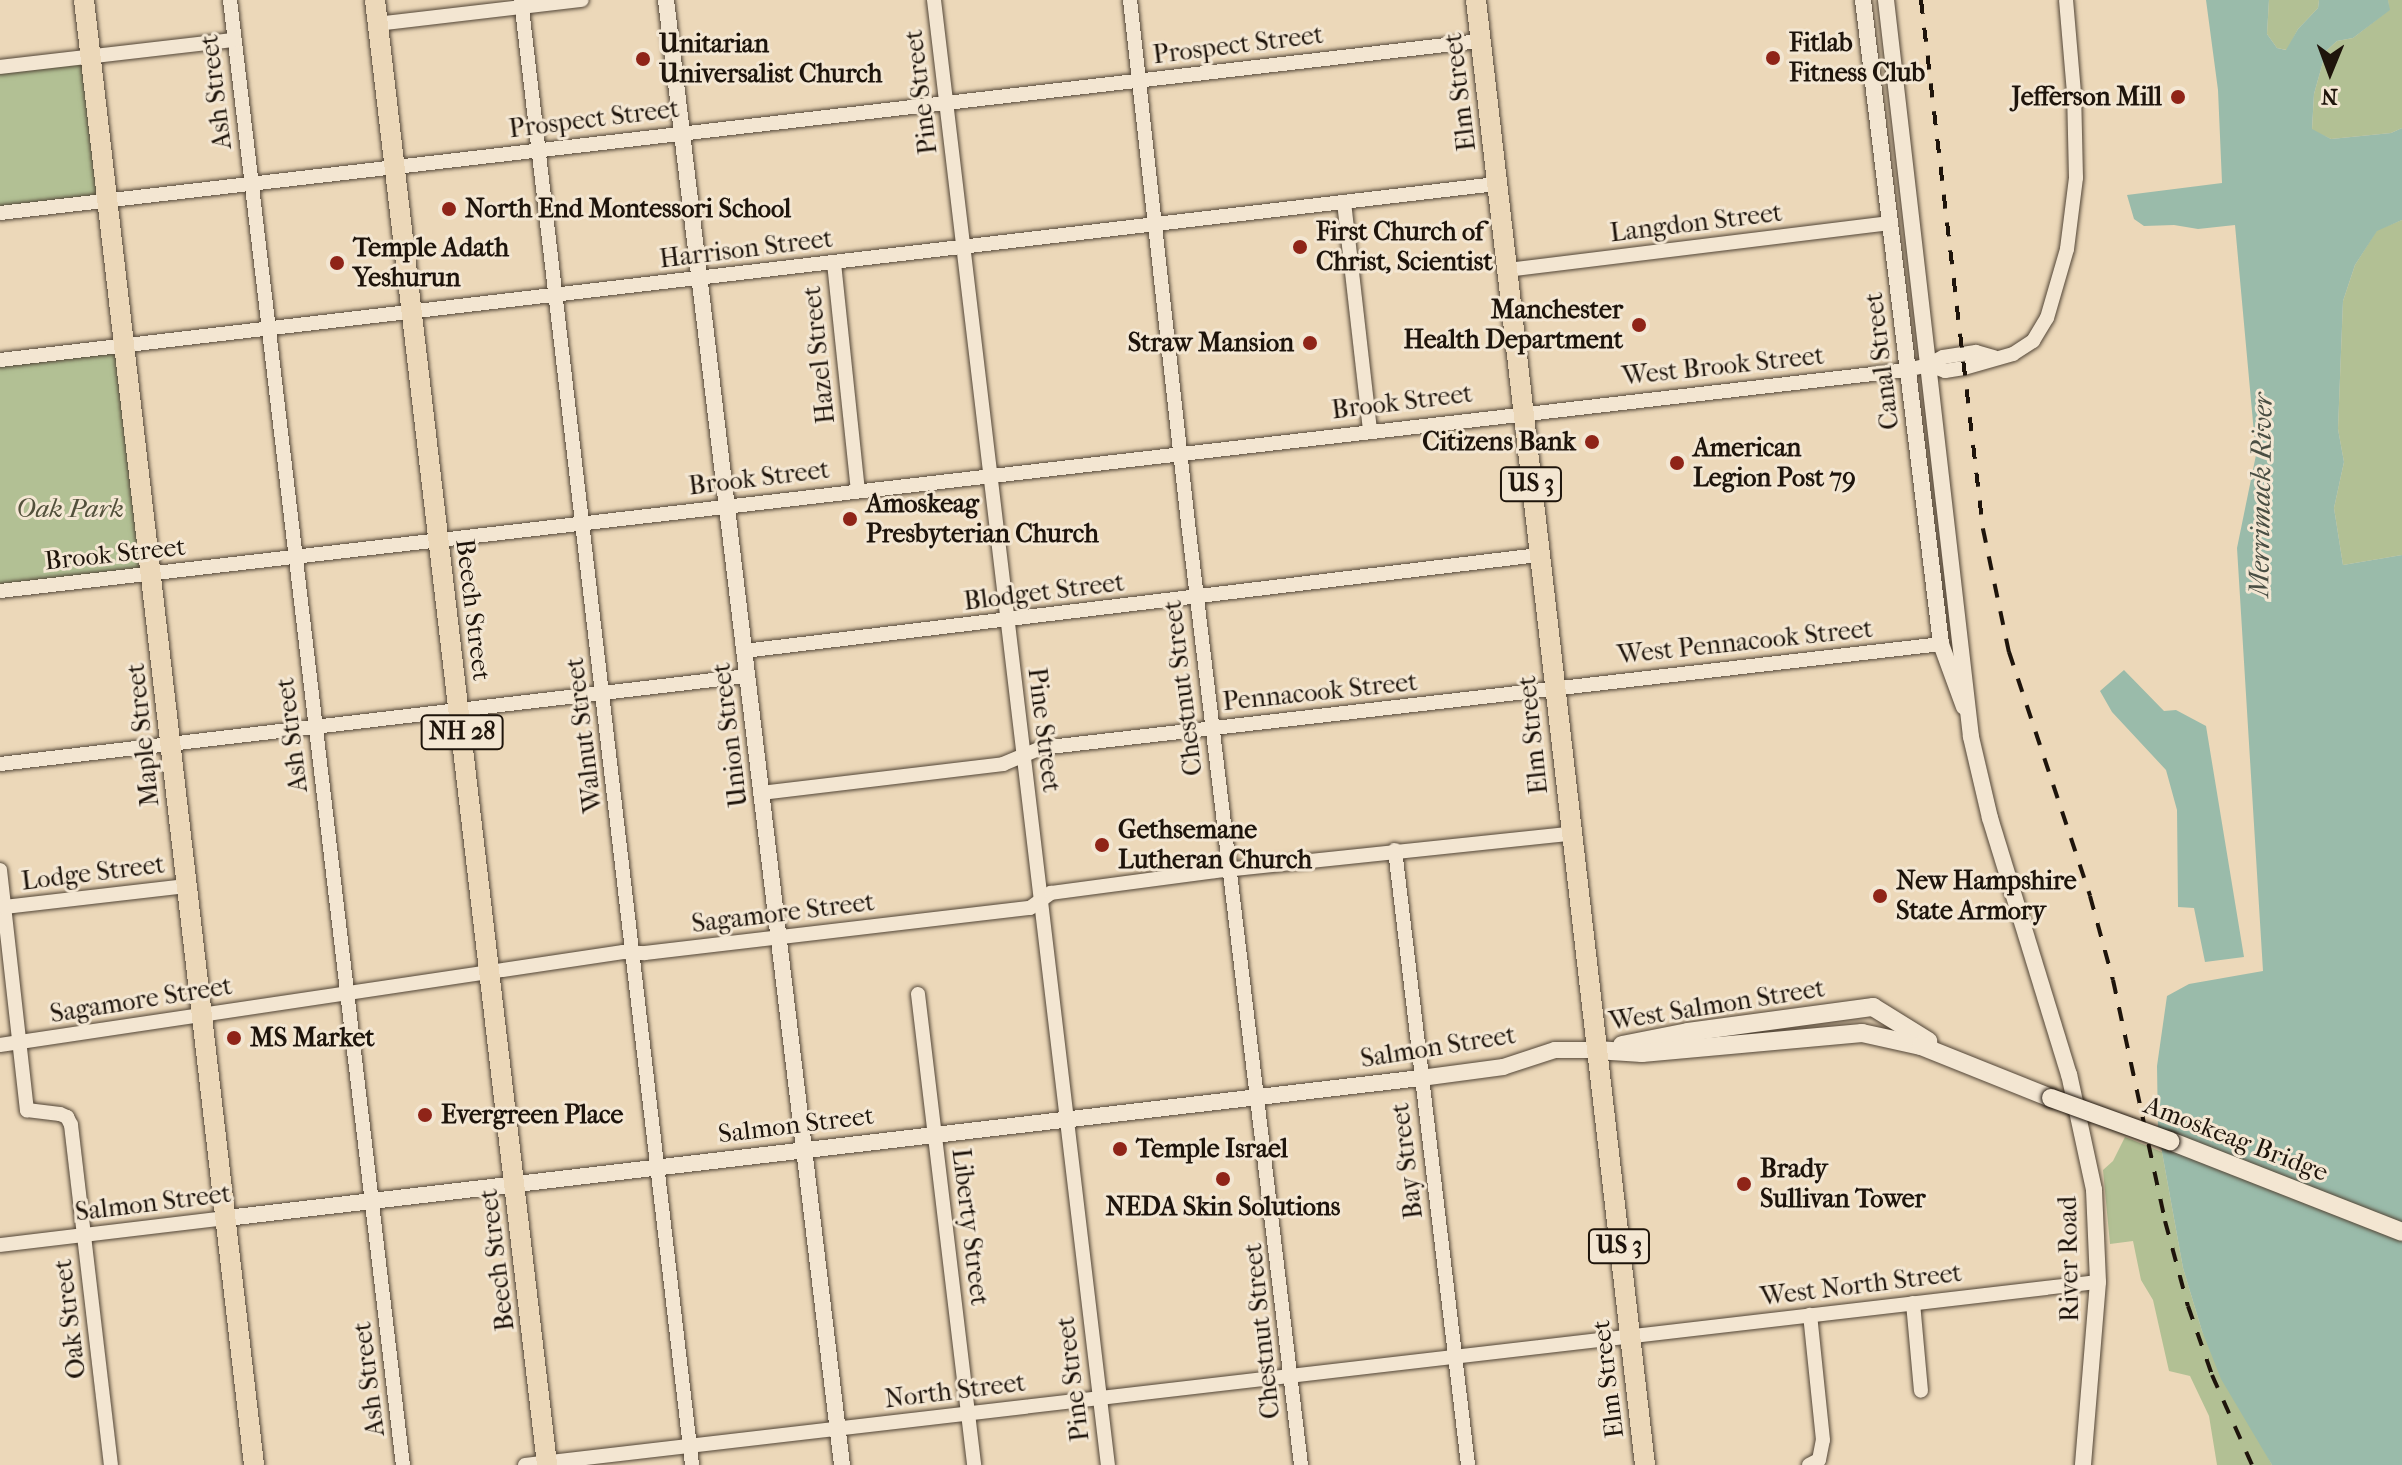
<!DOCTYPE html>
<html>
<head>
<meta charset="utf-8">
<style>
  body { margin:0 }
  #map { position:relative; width:2402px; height:1465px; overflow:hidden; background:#ecd8b9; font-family:"IM FELL French Canon",serif }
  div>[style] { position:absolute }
  .green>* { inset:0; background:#b2c094 }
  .water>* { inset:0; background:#9abbaa }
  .roads { filter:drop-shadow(0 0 2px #524536) drop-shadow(0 0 2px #524536) }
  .minor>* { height:14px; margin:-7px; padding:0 7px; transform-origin:7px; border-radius:7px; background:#f3e6d2 }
  .tertiary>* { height:16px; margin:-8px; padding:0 8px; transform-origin:8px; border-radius:8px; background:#f3e6d2 }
  .secondary>* { height:18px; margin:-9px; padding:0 9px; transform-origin:9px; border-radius:9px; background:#f3e6d2 }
  .primary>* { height:20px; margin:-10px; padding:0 10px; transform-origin:10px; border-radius:10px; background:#ecd8b9 }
  .rail>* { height:4px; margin-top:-2px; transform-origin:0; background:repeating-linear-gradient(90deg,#1e140b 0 14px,transparent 0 28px) }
  .bridges { filter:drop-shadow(0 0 2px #1e140b) drop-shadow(0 0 2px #1e140b) }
  .secondary-bridge>* { height:18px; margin:-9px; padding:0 9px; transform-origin:9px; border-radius:9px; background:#f3e6d2 }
  .dots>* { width:22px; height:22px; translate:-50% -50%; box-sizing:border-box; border:4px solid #f3e6d2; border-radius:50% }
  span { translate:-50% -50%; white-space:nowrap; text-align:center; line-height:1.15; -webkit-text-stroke:6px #f3e6d2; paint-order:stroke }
  .shield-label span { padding:2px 6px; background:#f3e6d2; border:2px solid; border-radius:6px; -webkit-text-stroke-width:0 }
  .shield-label { font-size:24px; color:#1e140b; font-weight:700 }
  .poi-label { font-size:26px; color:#1e140b; font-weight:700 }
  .left { translate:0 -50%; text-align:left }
  .right { translate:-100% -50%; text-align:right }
  .street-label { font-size:26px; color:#1e140b }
  .park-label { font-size:26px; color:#52503b; font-style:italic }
  .water-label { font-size:28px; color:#494e43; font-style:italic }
  .north { position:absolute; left:2290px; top:32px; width:80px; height:80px; -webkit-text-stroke:6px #f3e6d2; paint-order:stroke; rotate:181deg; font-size:22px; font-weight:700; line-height:32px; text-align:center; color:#1e140b }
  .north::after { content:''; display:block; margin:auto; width:28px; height:36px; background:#1e140b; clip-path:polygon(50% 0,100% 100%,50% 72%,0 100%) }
</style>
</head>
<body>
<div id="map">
  <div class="green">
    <div style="clip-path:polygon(2269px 0,2319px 0,2318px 8px,2298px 29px,2287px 50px,2277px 48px,2267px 34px)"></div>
    <div style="clip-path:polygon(2388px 0,2402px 0,2402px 128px,2391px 133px,2331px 139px,2312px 130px,2314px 94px,2326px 51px,2337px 41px,2353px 38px,2389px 10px)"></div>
    <div style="clip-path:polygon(90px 57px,107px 201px,0 213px,0 66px)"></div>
    <div style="clip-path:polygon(2402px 220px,2402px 555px,2343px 565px,2334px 508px,2344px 462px,2338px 429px,2343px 301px,2355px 265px,2377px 230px)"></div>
    <div style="clip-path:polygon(115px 346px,151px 574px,0 591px,0 360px)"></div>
    <div style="clip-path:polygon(2125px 1137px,2162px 1152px,2183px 1268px,2202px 1331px,2272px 1465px,2217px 1465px,2209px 1416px,2190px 1376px,2169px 1371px,2153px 1300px,2141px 1280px,2133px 1241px,2110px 1244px,2103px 1170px,2113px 1161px)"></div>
  </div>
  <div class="water">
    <div style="clip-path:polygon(2206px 0,2269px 0,2267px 34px,2277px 48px,2286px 50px,2298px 29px,2318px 8px,2319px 0,2388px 0,2390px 10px,2353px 38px,2337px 41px,2326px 51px,2314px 94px,2312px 129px,2331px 139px,2391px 133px,2402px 128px,2402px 220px,2377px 231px,2355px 265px,2343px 301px,2338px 429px,2344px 462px,2334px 508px,2343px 565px,2402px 555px,2402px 1465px,2272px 1465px,2221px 1379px,2202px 1331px,2183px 1268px,2158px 1130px,2157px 1066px,2167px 996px,2189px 984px,2263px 971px,2237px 548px,2256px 455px,2235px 225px,2198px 229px,2174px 225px,2144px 226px,2134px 219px,2127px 195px,2222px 183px,2218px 90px)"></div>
    <div style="clip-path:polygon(2124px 670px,2164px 711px,2176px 710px,2206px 726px,2244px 957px,2205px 962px,2194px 908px,2178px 907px,2177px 810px,2166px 770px,2112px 712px,2100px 691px)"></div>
  </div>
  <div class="roads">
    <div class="minor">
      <div style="left:230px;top:0;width:1475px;rotate:83.27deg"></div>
      <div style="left:521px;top:0;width:1475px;rotate:83.34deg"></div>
      <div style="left:934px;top:0;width:1475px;rotate:83.23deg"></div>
      <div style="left:1130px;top:0;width:526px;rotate:83.67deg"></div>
      <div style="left:1188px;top:523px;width:949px;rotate:83.16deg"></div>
      <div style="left:377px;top:24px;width:206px;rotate:-6.7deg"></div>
      <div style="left:0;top:67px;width:236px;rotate:-6.6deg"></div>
      <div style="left:1344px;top:202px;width:229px;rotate:83.5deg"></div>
      <div style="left:0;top:213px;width:1490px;rotate:-6.63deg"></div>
      <div style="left:834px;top:263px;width:229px;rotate:84deg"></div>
      <div style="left:1507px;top:270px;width:387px;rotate:-7deg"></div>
      <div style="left:0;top:360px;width:1507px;rotate:-6.71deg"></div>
      <div style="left:1928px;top:365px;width:18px;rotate:19deg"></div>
      <div style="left:1945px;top:371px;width:19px;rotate:-9deg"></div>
      <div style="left:1964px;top:368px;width:51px;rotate:-15.9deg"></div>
      <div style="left:2013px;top:354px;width:24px;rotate:-33deg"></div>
      <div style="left:2033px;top:341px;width:27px;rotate:-59deg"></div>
      <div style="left:2047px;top:318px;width:72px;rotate:-73.8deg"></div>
      <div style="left:2067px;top:249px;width:72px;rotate:-82.8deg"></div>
      <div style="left:2076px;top:178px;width:85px;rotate:-91.3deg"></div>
      <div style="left:2074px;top:93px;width:93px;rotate:-94.9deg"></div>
      <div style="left:0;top:591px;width:1920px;rotate:-6.61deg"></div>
      <div style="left:1907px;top:370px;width:22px;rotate:-13deg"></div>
      <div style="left:1928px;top:365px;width:17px;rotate:-28deg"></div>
      <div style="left:1943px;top:357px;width:33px;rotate:-9deg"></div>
      <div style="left:1976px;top:352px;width:19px;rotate:16deg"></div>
      <div style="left:744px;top:651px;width:801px;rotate:-6.89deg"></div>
      <div style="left:0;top:764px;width:752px;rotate:-6.72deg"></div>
      <div style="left:761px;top:793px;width:244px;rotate:-6.8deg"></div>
      <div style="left:1003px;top:764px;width:41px;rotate:-22.8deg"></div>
      <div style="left:1041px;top:748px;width:906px;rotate:-6.59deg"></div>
      <div style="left:1395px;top:850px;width:619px;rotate:83.23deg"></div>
      <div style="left:0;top:870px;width:242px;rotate:83.6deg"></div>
      <div style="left:27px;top:1110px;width:33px;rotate:7deg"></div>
      <div style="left:60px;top:1114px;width:8px;rotate:23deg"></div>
      <div style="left:67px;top:1117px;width:9px;rotate:63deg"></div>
      <div style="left:71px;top:1125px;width:342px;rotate:83.3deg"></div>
      <div style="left:5px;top:907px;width:182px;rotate:-6.6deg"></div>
      <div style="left:918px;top:994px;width:474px;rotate:83.2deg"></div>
      <div style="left:0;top:1045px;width:630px;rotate:-8.49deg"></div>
      <div style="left:623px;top:952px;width:22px;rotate:3deg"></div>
      <div style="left:645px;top:953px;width:388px;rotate:-6.7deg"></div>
      <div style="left:1030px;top:908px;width:26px;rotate:-36deg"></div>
      <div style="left:1051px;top:893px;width:165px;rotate:-7.6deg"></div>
      <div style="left:1215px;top:871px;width:357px;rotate:-6deg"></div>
      <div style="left:0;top:1245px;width:229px;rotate:-6.8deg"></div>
      <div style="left:1913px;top:1303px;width:88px;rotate:84.8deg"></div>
      <div style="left:525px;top:1465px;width:1584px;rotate:-6.64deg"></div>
      <div style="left:1809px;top:1465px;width:11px;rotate:-27deg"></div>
      <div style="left:1819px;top:1460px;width:20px;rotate:-79deg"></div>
      <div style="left:1823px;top:1440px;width:126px;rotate:-95.9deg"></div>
    </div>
    <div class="tertiary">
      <div style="left:666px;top:0;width:1476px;rotate:83.15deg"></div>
      <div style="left:1863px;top:0;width:649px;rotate:83.09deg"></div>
      <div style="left:1941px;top:644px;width:67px;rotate:69.9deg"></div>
      <div style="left:1886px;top:0;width:742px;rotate:83.42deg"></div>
      <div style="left:1971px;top:737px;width:83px;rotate:76.8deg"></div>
      <div style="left:1990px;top:818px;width:268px;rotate:72.9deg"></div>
      <div style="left:2069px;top:1074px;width:119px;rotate:77.8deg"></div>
      <div style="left:2094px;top:1190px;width:92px;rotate:87.5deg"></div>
      <div style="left:2098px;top:1282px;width:184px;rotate:94.7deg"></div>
      <div style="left:227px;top:1218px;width:1202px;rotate:-6.69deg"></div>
      <div style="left:1421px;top:1078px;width:83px;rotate:-7.6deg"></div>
      <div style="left:1503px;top:1067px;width:55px;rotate:-18.1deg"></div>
      <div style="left:1555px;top:1050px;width:41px"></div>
    </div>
    <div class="secondary">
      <div style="left:1622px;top:1045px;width:67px;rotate:-11.1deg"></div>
      <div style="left:1688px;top:1032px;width:187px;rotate:-7.7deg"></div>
      <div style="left:1873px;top:1007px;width:65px;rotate:31.7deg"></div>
      <div style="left:1596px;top:1050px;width:46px;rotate:3.7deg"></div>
      <div style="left:1642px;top:1053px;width:221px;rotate:-5.2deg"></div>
      <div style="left:1862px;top:1033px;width:60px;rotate:12.4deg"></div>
      <div style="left:1921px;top:1046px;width:140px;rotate:21.8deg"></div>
      <div style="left:2170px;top:1141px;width:249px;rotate:21.4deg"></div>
    </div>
    <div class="primary">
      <div style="left:84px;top:0;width:1475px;rotate:83.38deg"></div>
      <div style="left:375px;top:0;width:1475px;rotate:83.3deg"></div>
      <div style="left:1476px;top:0;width:1475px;rotate:83.42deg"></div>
    </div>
  </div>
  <div class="rail">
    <div style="left:1921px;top:0;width:533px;rotate:83.32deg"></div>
    <div style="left:1983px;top:529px;width:126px;rotate:78.1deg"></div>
    <div style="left:2009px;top:652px;width:257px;rotate:71.6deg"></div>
    <div style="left:2090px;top:896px;width:87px;rotate:74.7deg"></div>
    <div style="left:2113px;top:980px;width:247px;rotate:77.8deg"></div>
    <div style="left:2165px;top:1221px;width:88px;rotate:74.9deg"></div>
    <div style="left:2188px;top:1306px;width:73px;rotate:70.8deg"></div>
    <div style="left:2212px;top:1375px;width:98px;rotate:66deg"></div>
  </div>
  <div class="bridges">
    <div class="secondary-bridge">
      <div style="left:2051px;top:1098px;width:127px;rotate:19.9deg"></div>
    </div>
  </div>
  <div class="dots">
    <div style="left:1773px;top:58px;background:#8f2418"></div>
    <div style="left:643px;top:59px;background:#8f2418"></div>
    <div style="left:2178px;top:97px;background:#8f2418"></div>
    <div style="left:449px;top:209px;background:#8f2418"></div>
    <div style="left:1300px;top:247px;background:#8f2418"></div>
    <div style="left:337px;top:263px;background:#8f2418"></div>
    <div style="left:1639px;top:325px;background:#8f2418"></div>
    <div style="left:1310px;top:343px;background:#8f2418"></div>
    <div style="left:1592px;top:442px;background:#8f2418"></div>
    <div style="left:1677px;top:463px;background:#8f2418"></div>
    <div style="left:850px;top:519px;background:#8f2418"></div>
    <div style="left:1102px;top:845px;background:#8f2418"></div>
    <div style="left:1880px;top:896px;background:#8f2418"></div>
    <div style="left:234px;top:1038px;background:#8f2418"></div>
    <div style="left:425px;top:1115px;background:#8f2418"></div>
    <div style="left:1120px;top:1149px;background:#8f2418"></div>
    <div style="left:1223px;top:1179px;background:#8f2418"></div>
    <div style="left:1744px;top:1184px;background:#8f2418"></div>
  </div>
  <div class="shield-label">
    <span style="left:1531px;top:484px">US 3</span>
    <span style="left:462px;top:732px">NH 28</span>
    <span style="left:1619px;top:1246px">US 3</span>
  </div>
  <div class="poi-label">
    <span class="left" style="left:1789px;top:58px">Fitlab<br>Fitness Club</span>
    <span class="left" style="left:659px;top:59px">Unitarian<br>Universalist Church</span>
    <span class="right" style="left:2162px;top:97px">Jefferson Mill</span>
    <span class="left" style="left:465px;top:209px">North End Montessori School</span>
    <span class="left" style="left:1316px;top:247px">First Church of<br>Christ, Scientist</span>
    <span class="left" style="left:353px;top:263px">Temple Adath<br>Yeshurun</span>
    <span class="right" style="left:1623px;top:325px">Manchester<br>Health Department</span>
    <span class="right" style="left:1294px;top:343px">Straw Mansion</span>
    <span class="right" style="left:1576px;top:442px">Citizens Bank</span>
    <span class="left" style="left:1693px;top:463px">American<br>Legion Post 79</span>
    <span class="left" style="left:866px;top:519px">Amoskeag<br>Presbyterian Church</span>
    <span class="left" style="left:1118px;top:845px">Gethsemane<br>Lutheran Church</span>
    <span class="left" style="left:1896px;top:896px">New Hampshire<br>State Armory</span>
    <span class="left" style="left:250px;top:1038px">MS Market</span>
    <span class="left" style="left:441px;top:1115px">Evergreen Place</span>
    <span class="left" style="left:1136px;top:1149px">Temple Israel</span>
    <span class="left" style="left:1760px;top:1184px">Brady<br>Sullivan Tower</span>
    <span style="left:1223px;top:1207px">NEDA Skin Solutions</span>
  </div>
  <div class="street-label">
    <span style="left:1238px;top:45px;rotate:-7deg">Prospect Street</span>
    <span style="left:216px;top:92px;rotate:-97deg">Ash Street</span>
    <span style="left:921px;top:92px;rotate:-97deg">Pine Street</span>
    <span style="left:1460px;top:92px;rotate:-97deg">Elm Street</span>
    <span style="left:594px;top:119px;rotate:-7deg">Prospect Street</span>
    <span style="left:1696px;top:223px;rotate:-7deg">Langdon Street</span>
    <span style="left:746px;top:249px;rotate:-7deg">Harrison Street</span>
    <span style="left:819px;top:355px;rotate:-96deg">Hazel Street</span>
    <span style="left:1882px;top:361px;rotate:-97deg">Canal Street</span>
    <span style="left:1723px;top:366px;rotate:-6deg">West Brook Street</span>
    <span style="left:1402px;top:402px;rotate:-7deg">Brook Street</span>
    <span style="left:759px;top:478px;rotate:-7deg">Brook Street</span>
    <span style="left:115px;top:554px;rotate:-6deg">Brook Street</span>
    <span style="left:1044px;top:592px;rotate:-7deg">Blodget Street</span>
    <span style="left:473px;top:610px;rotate:83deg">Beech Street</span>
    <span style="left:1745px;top:642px;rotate:-6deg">West Pennacook Street</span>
    <span style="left:1183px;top:688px;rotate:-97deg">Chestnut Street</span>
    <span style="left:1320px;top:692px;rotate:-6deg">Pennacook Street</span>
    <span style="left:1044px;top:730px;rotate:83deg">Pine Street</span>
    <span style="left:143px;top:735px;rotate:-96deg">Maple Street</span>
    <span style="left:292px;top:735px;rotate:-97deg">Ash Street</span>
    <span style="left:584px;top:735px;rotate:-97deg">Walnut Street</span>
    <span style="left:730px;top:735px;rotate:-97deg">Union Street</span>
    <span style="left:1533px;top:735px;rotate:-96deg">Elm Street</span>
    <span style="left:93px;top:873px;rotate:-7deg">Lodge Street</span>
    <span style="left:783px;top:913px;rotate:-7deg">Sagamore Street</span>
    <span style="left:141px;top:1000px;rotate:-9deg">Sagamore Street</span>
    <span style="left:1717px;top:1005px;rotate:-9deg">West Salmon Street</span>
    <span style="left:1438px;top:1047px;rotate:-9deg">Salmon Street</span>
    <span style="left:796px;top:1125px;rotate:-7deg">Salmon Street</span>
    <span style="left:2236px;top:1139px;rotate:21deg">Amoskeag Bridge</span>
    <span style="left:1407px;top:1161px;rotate:-97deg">Bay Street</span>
    <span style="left:153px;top:1203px;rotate:-7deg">Salmon Street</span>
    <span style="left:970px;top:1227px;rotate:83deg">Liberty Street</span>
    <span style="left:2069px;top:1259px;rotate:-91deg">River Road</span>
    <span style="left:497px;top:1260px;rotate:-97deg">Beech Street</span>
    <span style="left:1861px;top:1285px;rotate:-7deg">West North Street</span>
    <span style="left:70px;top:1319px;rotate:-97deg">Oak Street</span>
    <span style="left:1262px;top:1331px;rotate:-96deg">Chestnut Street</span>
    <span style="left:369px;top:1379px;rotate:-97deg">Ash Street</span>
    <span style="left:1073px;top:1379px;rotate:-97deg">Pine Street</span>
    <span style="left:1608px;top:1379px;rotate:-97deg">Elm Street</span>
    <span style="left:955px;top:1391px;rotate:-7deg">North Street</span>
  </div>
  <div class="park-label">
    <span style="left:70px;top:509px">Oak Park</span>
  </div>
  <div class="water-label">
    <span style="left:2261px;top:495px;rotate:-89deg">Merrimack River</span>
  </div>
  <div class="north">N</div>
</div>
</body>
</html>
